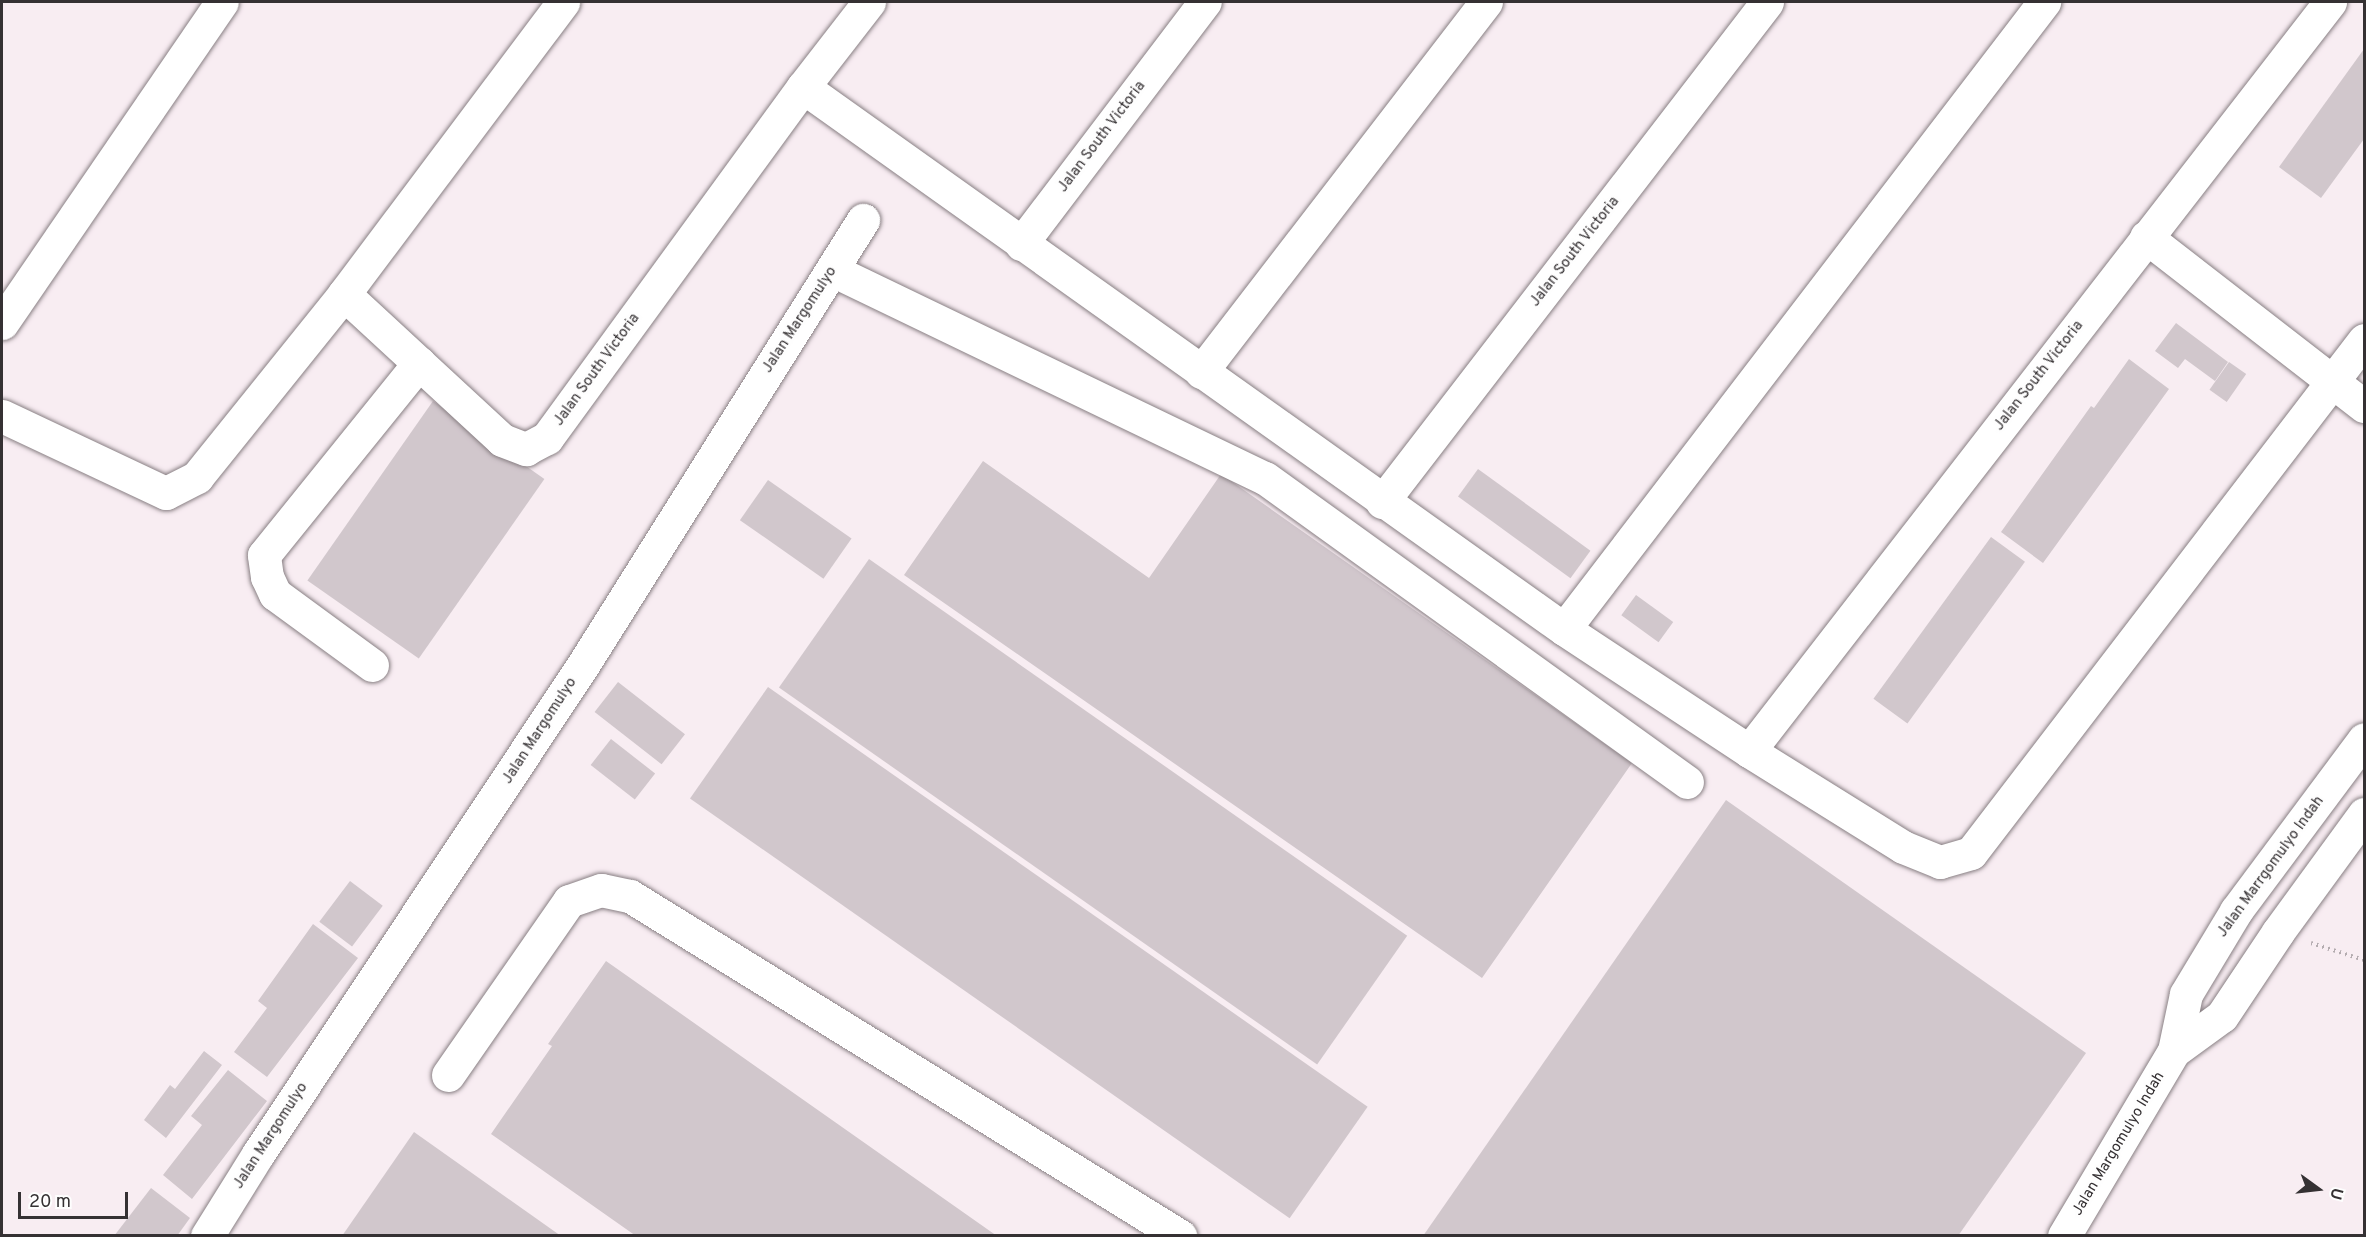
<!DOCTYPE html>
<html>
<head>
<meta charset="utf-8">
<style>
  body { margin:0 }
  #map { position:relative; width:2366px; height:1237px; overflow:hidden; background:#f8edf2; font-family:Overpass,sans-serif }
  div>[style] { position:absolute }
  .building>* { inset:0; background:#d1c7cc; transform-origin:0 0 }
  .path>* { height:4px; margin-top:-2px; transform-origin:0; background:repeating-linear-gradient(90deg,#b4acb0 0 1.5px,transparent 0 6px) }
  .roads { filter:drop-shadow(0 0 2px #887f83) drop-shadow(0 0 2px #887f83) }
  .minor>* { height:33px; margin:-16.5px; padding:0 16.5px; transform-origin:16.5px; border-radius:16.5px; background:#fff }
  span { translate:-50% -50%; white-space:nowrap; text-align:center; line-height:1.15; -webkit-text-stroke:6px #fefefe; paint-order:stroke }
  .street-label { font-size:15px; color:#353133 }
  .frame { position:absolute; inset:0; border:3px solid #353133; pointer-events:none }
  .north { position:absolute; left:2288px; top:1159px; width:60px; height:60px; -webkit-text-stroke:4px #fefefe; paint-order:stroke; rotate:105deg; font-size:16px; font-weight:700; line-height:24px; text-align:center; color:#353133 }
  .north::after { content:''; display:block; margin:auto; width:21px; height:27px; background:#353133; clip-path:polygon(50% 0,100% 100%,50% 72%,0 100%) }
  .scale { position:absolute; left:18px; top:1192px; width:110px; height:27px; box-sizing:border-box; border:3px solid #353133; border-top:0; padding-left:8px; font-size:18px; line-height:21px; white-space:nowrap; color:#353133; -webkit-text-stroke:4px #fefefe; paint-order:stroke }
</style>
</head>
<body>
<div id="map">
  <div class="building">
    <div style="clip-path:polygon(2364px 49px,2364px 139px,2321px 198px,2279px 167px)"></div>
    <div style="clip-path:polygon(2176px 323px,2228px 362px,2215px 381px,2185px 359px,2178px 368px,2155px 351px)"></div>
    <div style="clip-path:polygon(2129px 359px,2169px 389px,2043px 563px,2001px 532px,2091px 406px,2094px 408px)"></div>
    <div style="left:2229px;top:362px;width:21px;height:34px;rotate:35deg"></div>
    <div style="left:433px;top:401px;width:136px;height:219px;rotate:35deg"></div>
    <div style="clip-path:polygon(983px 461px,1149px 578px,1221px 474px,1632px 763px,1482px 978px,904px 575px)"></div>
    <div style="left:1478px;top:469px;width:139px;height:34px;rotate:36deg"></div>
    <div style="left:768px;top:480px;width:102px;height:49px;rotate:35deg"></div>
    <div style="left:1991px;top:537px;width:42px;height:200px;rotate:36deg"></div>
    <div style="left:869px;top:559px;width:657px;height:157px;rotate:35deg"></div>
    <div style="left:1636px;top:595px;width:46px;height:25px;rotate:36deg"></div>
    <div style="left:618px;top:682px;width:85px;height:38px;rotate:38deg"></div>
    <div style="left:768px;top:687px;width:732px;height:136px;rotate:35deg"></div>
    <div style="left:611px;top:739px;width:56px;height:33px;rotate:38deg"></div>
    <div style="clip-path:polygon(1726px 800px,2086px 1053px,1958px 1236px,1423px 1236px)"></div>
    <div style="left:350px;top:881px;width:41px;height:51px;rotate:37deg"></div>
    <div style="clip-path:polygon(313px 924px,358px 958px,267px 1077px,234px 1052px,267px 1008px,258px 1001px)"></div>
    <div style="clip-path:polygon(606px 961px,997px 1236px,636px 1236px,491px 1134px,552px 1046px,548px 1044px)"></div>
    <div style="clip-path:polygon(204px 1051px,222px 1065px,166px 1138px,144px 1120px,170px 1085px,175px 1089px)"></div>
    <div style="clip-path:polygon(228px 1070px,267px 1101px,192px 1199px,163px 1175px,202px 1125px,191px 1116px)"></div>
    <div style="clip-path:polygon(414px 1132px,561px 1236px,342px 1236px)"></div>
    <div style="clip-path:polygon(151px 1188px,190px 1218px,177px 1236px,114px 1236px)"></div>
  </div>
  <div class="path">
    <div style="left:2311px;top:943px;width:56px;rotate:17.8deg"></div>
  </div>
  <div class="roads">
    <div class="minor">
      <div style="left:869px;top:2px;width:108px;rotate:127.8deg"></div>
      <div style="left:803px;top:87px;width:934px;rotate:35.46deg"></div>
      <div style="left:1564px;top:629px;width:222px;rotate:33.4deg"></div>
      <div style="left:1749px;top:751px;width:181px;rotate:31.9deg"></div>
      <div style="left:1903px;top:847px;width:40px;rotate:22deg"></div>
      <div style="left:1940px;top:862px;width:32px;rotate:-16deg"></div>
      <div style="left:1971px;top:853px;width:646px;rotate:-52.54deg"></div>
      <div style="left:2146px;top:237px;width:276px;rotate:37.8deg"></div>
      <div style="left:1021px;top:244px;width:304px;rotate:-52.8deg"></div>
      <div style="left:832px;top:270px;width:480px;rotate:25.7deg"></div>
      <div style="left:1265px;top:478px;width:520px;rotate:35.77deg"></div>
      <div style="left:344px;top:294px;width:215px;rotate:42.7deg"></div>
      <div style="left:502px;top:440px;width:26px;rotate:21deg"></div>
      <div style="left:526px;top:449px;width:24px;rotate:-28deg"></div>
      <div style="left:547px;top:438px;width:434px;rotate:-53.9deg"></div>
      <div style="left:2px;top:323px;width:389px;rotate:-55.6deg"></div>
      <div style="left:1201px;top:372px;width:467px;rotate:-52.4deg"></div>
      <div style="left:2px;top:416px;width:181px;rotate:25.2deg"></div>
      <div style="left:166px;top:493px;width:35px;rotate:-27deg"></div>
      <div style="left:197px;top:477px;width:235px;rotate:-51.2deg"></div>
      <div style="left:344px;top:294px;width:365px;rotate:-53.1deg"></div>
      <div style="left:1382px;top:502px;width:631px;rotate:-52.4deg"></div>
      <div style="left:1564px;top:629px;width:790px;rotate:-52.56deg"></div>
      <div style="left:372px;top:665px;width:120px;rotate:-143.8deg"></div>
      <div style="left:275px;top:594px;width:19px;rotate:-115deg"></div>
      <div style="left:267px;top:577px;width:22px;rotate:-98deg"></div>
      <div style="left:264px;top:555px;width:247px;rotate:-51.1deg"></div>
      <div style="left:1749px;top:751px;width:948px;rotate:-52.2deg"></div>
      <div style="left:2174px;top:1051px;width:59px;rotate:-36.1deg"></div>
      <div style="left:2222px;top:1016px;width:101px;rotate:-56.3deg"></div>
      <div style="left:2278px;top:932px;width:146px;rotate:-53.9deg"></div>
      <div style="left:448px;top:1075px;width:212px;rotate:-55.2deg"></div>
      <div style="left:569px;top:901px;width:34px;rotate:-19deg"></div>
      <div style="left:601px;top:890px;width:30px;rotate:12deg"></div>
      <div style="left:630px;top:896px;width:647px;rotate:31.72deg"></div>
      <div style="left:207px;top:1236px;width:97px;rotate:-58.1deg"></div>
      <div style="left:258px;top:1154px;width:587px;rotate:-56.39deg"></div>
      <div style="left:583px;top:665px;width:526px;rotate:-57.82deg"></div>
      <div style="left:2064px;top:1236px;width:215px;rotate:-59.3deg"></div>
      <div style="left:2174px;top:1051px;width:58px;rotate:-78.1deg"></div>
      <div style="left:2186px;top:994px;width:97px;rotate:-58.9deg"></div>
      <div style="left:2236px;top:911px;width:214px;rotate:-53.3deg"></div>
    </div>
  </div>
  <div class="street-label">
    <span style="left:1102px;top:137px;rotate:-53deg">Jalan South Victoria</span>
    <span style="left:1575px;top:252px;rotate:-52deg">Jalan South Victoria</span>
    <span style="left:800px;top:320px;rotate:-57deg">Jalan Margomulyo</span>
    <span style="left:597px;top:370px;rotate:-54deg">Jalan South Victoria</span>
    <span style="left:2039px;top:376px;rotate:-52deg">Jalan South Victoria</span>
    <span style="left:540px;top:731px;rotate:-57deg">Jalan Margomulyo</span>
    <span style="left:2271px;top:867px;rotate:-54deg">Jalan Marrgomulyo Indah</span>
    <span style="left:271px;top:1136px;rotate:-57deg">Jalan Margomulyo</span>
    <span style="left:2119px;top:1144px;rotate:-59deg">Jalan Margomulyo Indah</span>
  </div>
  <div class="frame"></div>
  <div class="north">U</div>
  <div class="scale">20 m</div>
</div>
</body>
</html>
